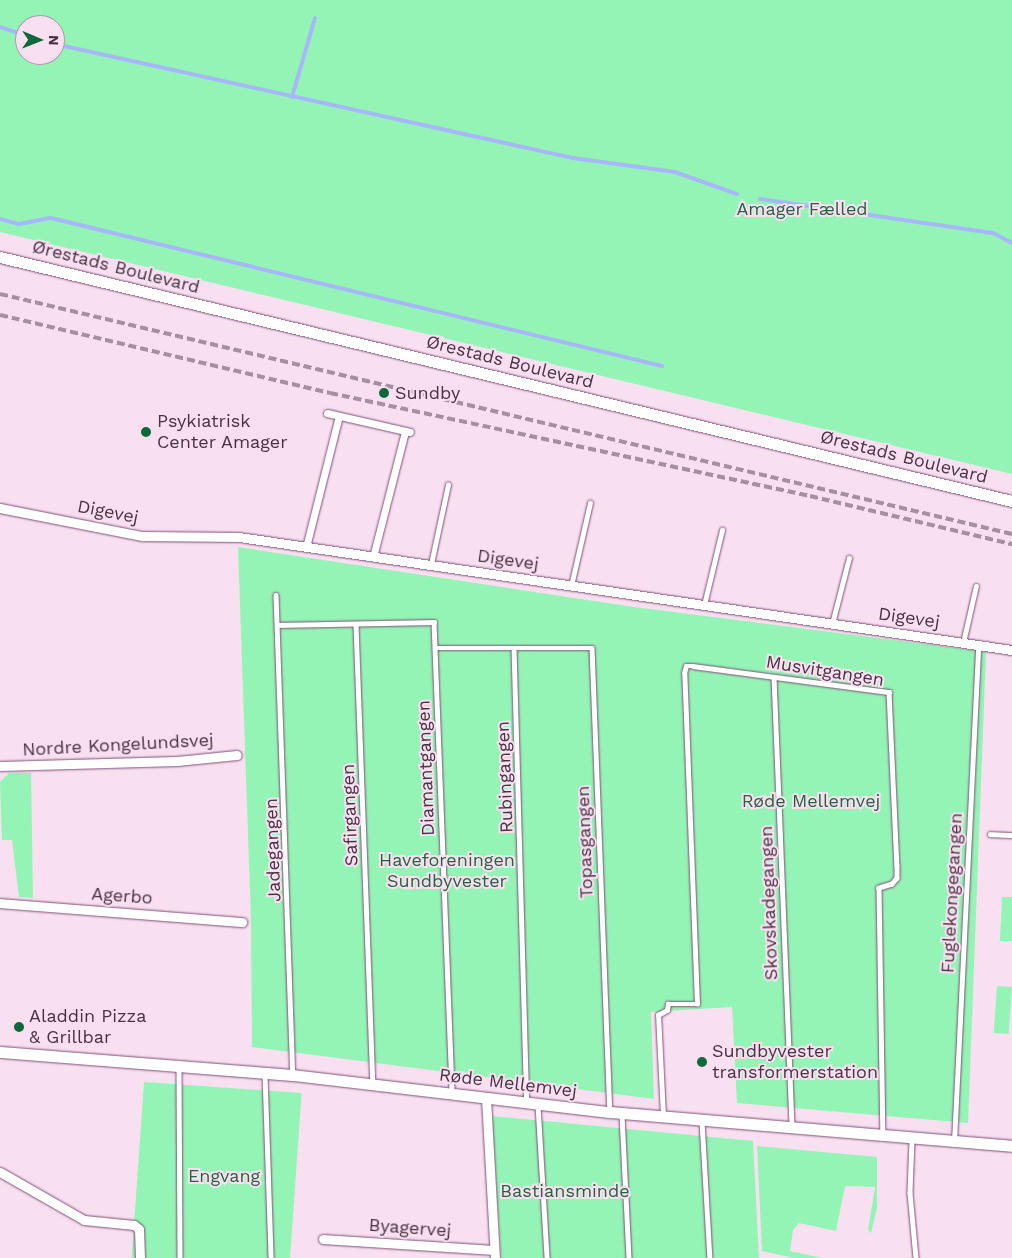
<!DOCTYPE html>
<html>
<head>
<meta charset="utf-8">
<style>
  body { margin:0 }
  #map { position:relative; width:1012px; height:1258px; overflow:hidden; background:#f8e0f1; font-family:"Work Sans",sans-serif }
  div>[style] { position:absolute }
  .green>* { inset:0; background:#93f4b6; transform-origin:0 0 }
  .stream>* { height:4px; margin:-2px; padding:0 2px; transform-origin:2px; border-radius:2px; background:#a8b6fb }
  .roads { filter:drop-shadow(0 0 1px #814f76) drop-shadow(0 0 1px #814f76) }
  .service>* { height:4.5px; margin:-2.25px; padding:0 2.25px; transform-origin:2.25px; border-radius:2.25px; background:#fff }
  .pedestrian>* { height:7px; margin:-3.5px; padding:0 3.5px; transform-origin:3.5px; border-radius:3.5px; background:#fff }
  .minor>* { height:9px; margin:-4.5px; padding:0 4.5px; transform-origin:4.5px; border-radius:4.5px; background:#fff }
  .tertiary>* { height:11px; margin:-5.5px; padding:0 5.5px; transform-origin:5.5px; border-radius:5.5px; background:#fff }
  .rail>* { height:4px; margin-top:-2px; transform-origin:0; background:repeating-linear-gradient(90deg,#a68fa0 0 8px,transparent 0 12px) }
  .dots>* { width:14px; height:14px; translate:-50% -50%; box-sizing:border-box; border:2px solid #f8e0f1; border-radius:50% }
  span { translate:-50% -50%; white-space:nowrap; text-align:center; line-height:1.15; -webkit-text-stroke:4px #f8e0f1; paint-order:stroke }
  .park-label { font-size:18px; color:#2a6040 }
  .street-label { font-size:18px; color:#493243 }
  .poi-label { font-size:18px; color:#493243 }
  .left { translate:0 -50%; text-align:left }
  .north { position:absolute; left:15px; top:15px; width:50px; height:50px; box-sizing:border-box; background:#f8e0f1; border:1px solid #b29aab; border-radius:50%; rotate:91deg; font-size:14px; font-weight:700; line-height:20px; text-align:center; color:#493243 }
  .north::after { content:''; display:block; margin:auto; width:18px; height:22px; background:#0d683c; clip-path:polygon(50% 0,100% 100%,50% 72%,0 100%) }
</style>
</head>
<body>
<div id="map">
  <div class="green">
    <div style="clip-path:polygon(evenodd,0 0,1012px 0,1012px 474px,0 232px,0 0,25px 25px,55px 25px,55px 55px,25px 55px,25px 25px)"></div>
    <div style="clip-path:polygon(238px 547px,634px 607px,986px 652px,968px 1123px,737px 1103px,732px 1007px,651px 1012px,654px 1099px,252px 1047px,251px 920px)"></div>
    <div style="clip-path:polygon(9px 773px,31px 773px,33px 898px,19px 897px,12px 840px,2px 840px,0 782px)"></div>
    <div style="clip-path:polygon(1002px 897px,1012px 897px,1012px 941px,1000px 941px)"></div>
    <div style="left:997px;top:986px;width:15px;height:47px;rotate:4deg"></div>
    <div style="left:144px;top:1082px;width:158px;height:176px;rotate:4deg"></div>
    <div style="clip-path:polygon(492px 1116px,753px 1141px,759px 1258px,501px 1258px)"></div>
    <div style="clip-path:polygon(757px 1146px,877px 1157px,877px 1208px,871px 1233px,868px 1230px,875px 1187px,845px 1186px,836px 1231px,799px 1223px,793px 1230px,790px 1251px,822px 1258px,794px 1258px,762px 1251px)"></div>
  </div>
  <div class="stream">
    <div style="left:0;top:27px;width:26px;rotate:18deg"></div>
    <div style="left:55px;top:44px;width:530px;rotate:12.41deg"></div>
    <div style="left:573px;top:158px;width:103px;rotate:7.8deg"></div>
    <div style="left:675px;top:172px;width:66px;rotate:19.5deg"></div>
    <div style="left:292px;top:97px;width:82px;rotate:-73.8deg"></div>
    <div style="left:760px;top:199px;width:235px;rotate:8.3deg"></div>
    <div style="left:993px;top:233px;width:21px;rotate:28deg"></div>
    <div style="left:0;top:219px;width:20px;rotate:15deg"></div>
    <div style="left:19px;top:224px;width:33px;rotate:-11deg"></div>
    <div style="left:51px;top:218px;width:629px;rotate:13.62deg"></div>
  </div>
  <div class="roads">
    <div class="service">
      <div style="left:431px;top:564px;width:81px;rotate:-77.9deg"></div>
      <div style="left:571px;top:586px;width:85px;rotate:-77.1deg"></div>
      <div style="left:276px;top:595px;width:478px;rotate:88deg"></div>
      <div style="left:704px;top:605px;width:77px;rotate:-76.5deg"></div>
      <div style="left:832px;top:624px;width:68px;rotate:-75.6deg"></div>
      <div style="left:278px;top:625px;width:156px;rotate:-1.1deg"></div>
      <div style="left:434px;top:622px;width:470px;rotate:87.8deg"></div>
      <div style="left:356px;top:625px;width:458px;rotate:87.9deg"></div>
      <div style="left:963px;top:643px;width:58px;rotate:-77.2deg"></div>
      <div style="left:436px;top:648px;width:156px"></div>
      <div style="left:592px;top:648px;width:463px;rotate:87.8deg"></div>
      <div style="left:514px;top:648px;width:453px;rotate:88.4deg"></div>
      <div style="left:774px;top:677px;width:450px;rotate:87.7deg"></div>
      <div style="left:990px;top:834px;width:22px;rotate:3deg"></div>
      <div style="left:179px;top:1066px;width:192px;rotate:89.7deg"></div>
      <div style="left:265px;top:1074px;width:184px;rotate:88.1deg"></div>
      <div style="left:538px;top:1105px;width:153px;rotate:86.6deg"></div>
      <div style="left:622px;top:1115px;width:143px;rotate:87.2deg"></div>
      <div style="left:663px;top:1116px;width:101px;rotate:-92.8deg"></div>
      <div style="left:658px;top:1015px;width:10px;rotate:-29deg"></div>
      <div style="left:667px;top:1010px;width:6px;rotate:-81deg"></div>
      <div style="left:668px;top:1004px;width:29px"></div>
      <div style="left:697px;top:1004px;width:331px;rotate:-92.2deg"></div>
      <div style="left:684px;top:673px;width:7px;rotate:-74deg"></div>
      <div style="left:686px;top:666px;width:7px"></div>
      <div style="left:693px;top:666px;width:198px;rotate:7.6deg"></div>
      <div style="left:889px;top:692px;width:173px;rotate:87.4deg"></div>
      <div style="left:897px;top:865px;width:13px;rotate:90deg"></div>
      <div style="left:897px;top:878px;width:8px;rotate:130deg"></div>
      <div style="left:892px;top:884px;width:14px;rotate:163deg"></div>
      <div style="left:879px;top:888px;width:246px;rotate:89.1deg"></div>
      <div style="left:702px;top:1121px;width:137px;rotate:86.7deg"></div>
      <div style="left:912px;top:1140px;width:53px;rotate:92.2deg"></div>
      <div style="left:910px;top:1193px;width:65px;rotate:84.7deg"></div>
      <div style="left:954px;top:1142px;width:498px;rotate:-87.2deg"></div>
    </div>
    <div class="pedestrian">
      <div style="left:327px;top:413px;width:85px;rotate:12.9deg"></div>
      <div style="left:306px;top:547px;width:135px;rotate:-75.9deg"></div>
      <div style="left:373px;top:557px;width:130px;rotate:-75.7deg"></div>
    </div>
    <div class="minor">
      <div style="left:0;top:508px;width:145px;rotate:11.2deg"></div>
      <div style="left:142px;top:536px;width:97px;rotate:0.6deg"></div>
      <div style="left:239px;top:537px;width:781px;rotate:8.32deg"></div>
      <div style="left:0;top:766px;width:177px;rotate:-1.6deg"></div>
      <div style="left:177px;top:761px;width:60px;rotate:-5.7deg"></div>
      <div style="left:0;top:903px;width:243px;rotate:4.5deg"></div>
      <div style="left:486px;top:1098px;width:160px;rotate:86.8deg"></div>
      <div style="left:0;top:1172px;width:97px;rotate:29.7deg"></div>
      <div style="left:84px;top:1220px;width:50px;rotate:5.7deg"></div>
      <div style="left:134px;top:1225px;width:6px;rotate:39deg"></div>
      <div style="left:139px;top:1229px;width:29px;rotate:88deg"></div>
      <div style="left:323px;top:1239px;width:171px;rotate:3.7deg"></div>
    </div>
    <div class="tertiary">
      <div style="left:0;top:257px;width:1041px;rotate:13.56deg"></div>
      <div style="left:0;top:1052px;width:294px;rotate:4.5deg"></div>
      <div style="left:293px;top:1075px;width:319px;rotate:6.7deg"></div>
      <div style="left:610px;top:1112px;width:403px;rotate:4.8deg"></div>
    </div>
  </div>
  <div class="rail">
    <div style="left:0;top:294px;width:1040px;rotate:13.34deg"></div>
    <div style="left:0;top:315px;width:339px;rotate:13.3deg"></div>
    <div style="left:330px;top:393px;width:491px;rotate:12.1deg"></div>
    <div style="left:810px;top:496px;width:208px;rotate:13.4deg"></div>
  </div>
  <div class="dots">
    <div style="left:384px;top:393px;background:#0d683c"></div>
    <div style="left:146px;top:432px;background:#0d683c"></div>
    <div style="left:19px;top:1027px;background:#0d683c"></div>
    <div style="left:702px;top:1062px;background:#0d683c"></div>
  </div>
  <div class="park-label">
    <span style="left:802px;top:209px">Amager Fælled</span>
    <span style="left:811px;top:801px">Røde Mellemvej</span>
    <span style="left:447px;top:871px">Haveforeningen<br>Sundbyvester</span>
    <span style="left:224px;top:1176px">Engvang</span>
    <span style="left:565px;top:1191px">Bastiansminde</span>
  </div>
  <div class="street-label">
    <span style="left:116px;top:267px;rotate:14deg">Ørestads Boulevard</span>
    <span style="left:510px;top:362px;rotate:14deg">Ørestads Boulevard</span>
    <span style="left:904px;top:457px;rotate:14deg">Ørestads Boulevard</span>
    <span style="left:108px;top:512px;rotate:11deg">Digevej</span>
    <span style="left:508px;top:560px;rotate:8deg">Digevej</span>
    <span style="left:909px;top:618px;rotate:8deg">Digevej</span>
    <span style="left:825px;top:671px;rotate:9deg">Musvitgangen</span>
    <span style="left:118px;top:745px;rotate:-3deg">Nordre Kongelundsvej</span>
    <span style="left:426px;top:768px;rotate:-92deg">Diamantgangen</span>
    <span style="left:505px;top:777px;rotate:-92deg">Rubingangen</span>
    <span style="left:350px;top:815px;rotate:-92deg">Safirgangen</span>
    <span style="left:585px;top:842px;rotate:-92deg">Topasgangen</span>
    <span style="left:273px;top:850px;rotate:-92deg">Jadegangen</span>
    <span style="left:952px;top:893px;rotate:-87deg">Fuglekongegangen</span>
    <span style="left:122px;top:896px;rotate:4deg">Agerbo</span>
    <span style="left:769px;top:903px;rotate:-92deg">Skovskadegangen</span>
    <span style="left:508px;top:1083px;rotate:7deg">Røde Mellemvej</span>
    <span style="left:410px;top:1228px;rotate:4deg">Byagervej</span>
  </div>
  <div class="poi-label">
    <span class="left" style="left:395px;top:393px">Sundby</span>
    <span class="left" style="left:157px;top:432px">Psykiatrisk<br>Center Amager</span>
    <span class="left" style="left:29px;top:1027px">Aladdin Pizza<br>&amp; Grillbar</span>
    <span class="left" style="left:712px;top:1062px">Sundbyvester<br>transformerstation</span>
  </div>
  <div class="north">N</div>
</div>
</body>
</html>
